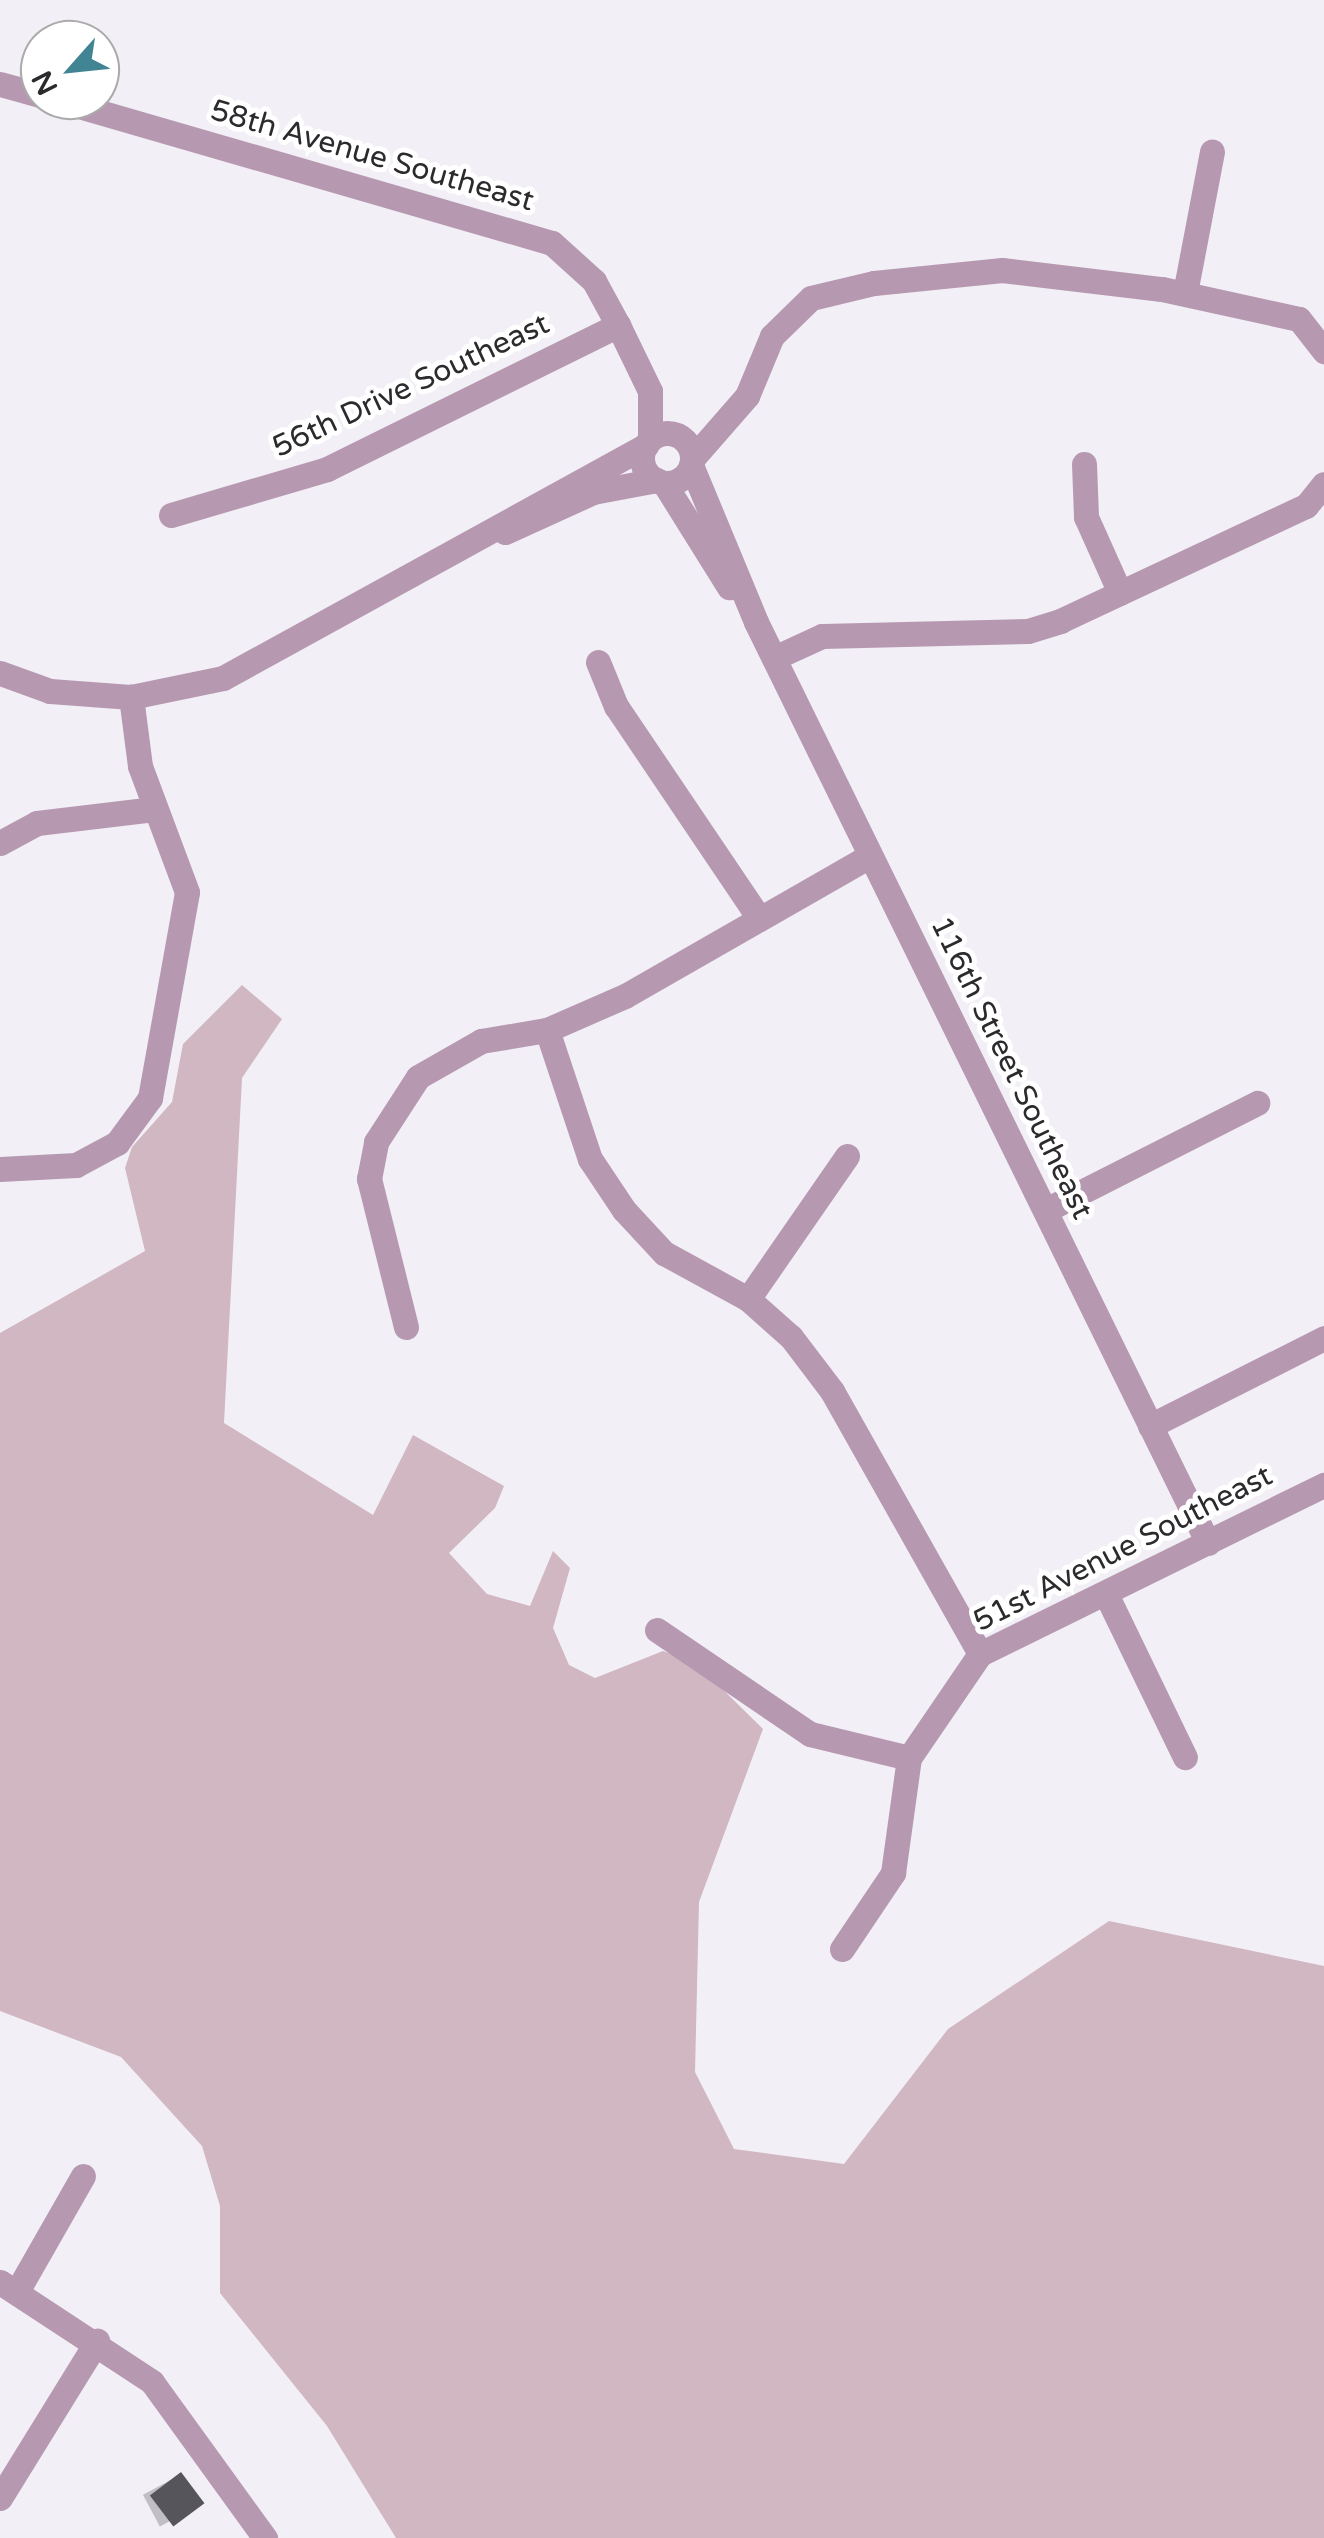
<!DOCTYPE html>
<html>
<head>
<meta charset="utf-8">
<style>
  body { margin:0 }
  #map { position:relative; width:1324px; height:2538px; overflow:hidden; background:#f3eff6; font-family:"Varela Round",sans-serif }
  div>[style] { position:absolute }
  .green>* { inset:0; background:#d0b7c1 }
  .shadow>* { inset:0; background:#0003; transform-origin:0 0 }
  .building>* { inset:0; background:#56555b; transform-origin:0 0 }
  .minor>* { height:25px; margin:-12.5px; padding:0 12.5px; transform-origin:12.5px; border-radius:12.5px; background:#b699b1 }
  .minor>.ring { margin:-12.5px; padding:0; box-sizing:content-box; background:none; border:25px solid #b699b1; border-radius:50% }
  span { translate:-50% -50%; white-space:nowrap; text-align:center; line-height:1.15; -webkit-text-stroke:10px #fff; paint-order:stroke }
  .street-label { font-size:30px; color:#2c2a2d }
  .north { position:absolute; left:20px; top:20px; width:100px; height:100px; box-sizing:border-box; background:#fff; border:2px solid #abaaab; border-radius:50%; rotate:243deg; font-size:28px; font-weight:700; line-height:40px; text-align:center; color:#2c2a2d }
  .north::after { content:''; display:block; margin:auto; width:35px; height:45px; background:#418494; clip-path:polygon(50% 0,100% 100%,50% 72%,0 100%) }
</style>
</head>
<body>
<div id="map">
  <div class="green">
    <div style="clip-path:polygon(242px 985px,282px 1019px,242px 1078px,224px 1423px,373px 1515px,413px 1435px,504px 1486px,495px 1508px,449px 1553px,487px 1594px,530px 1606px,553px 1551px,570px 1568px,553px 1628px,569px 1665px,595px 1678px,663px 1651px,696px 1663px,763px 1729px,699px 1902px,695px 2072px,734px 2149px,844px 2164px,948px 2029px,1109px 1921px,1324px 1966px,1324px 2538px,396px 2538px,327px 2426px,220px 2293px,220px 2206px,202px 2146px,121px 2057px,0 2011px,0 1333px,145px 1251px,125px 1168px,132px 1147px,172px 1102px,183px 1044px)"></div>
  </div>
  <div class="shadow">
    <div style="left:180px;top:2475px;width:36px;height:42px;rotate:62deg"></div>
  </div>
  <div class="building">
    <div style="left:181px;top:2472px;width:39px;height:39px;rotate:53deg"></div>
  </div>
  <div class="minor">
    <div style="left:0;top:84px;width:41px;rotate:15.4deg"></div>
    <div style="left:58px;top:100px;width:514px;rotate:16.14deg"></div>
    <div style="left:552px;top:243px;width:57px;rotate:42.1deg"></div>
    <div style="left:594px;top:281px;width:50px;rotate:61.4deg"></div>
    <div style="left:618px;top:325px;width:73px;rotate:64.1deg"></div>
    <div style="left:650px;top:391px;width:49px;rotate:90deg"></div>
    <div style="left:1185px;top:293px;width:144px;rotate:-79.2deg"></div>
    <div class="ring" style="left:642px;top:433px;width:25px;height:25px"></div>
    <div style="left:692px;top:459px;width:84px;rotate:-48.9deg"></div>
    <div style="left:747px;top:396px;width:65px;rotate:-67.4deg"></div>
    <div style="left:772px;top:336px;width:54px;rotate:-44.3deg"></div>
    <div style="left:811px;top:298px;width:65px;rotate:-13.4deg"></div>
    <div style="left:874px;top:283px;width:129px;rotate:-5.8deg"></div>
    <div style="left:1002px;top:270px;width:161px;rotate:6.8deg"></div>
    <div style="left:1162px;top:289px;width:140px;rotate:12.4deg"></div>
    <div style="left:1299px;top:319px;width:41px;rotate:52deg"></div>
    <div style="left:1084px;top:464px;width:53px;rotate:87.8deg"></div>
    <div style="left:1086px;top:517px;width:83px;rotate:65.9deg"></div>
    <div style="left:691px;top:465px;width:170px;rotate:67.5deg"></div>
    <div style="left:756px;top:622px;width:1026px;rotate:63.86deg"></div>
    <div style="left:664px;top:483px;width:123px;rotate:58deg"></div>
    <div style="left:171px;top:515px;width:163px;rotate:-16.4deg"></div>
    <div style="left:327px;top:469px;width:325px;rotate:-26.3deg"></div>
    <div style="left:505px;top:532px;width:97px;rotate:-24.4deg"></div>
    <div style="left:593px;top:492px;width:65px;rotate:-10.6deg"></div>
    <div style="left:774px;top:658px;width:53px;rotate:-24.6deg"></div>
    <div style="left:822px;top:636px;width:206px;rotate:-1.4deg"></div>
    <div style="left:1028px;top:631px;width:34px;rotate:-17deg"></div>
    <div style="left:1060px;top:621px;width:272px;rotate:-25.1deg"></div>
    <div style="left:1306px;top:506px;width:28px;rotate:-51deg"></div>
    <div style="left:598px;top:662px;width:48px;rotate:67.8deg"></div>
    <div style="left:616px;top:706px;width:252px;rotate:56deg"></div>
    <div style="left:0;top:673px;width:53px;rotate:19.8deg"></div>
    <div style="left:50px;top:691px;width:81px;rotate:4.2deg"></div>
    <div style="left:131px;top:697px;width:94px;rotate:-11.7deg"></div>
    <div style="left:223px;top:678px;width:483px;rotate:-28.8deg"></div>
    <div style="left:0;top:843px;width:42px;rotate:-28.4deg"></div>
    <div style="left:37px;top:823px;width:118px;rotate:-6.8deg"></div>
    <div style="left:547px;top:1030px;width:136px;rotate:71.6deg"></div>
    <div style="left:590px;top:1159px;width:61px;rotate:56.3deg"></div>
    <div style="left:624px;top:1210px;width:59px;rotate:47.1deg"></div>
    <div style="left:664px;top:1253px;width:96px;rotate:28.7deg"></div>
    <div style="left:748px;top:1299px;width:57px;rotate:41.5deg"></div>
    <div style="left:791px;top:1337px;width:68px;rotate:52.8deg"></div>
    <div style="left:832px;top:1391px;width:302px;rotate:60.6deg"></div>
    <div style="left:0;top:1169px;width:76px;rotate:-3deg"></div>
    <div style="left:76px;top:1165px;width:47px;rotate:-28.2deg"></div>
    <div style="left:117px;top:1143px;width:56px;rotate:-53.7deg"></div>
    <div style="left:150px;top:1098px;width:209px;rotate:-79.8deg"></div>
    <div style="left:187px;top:892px;width:134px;rotate:-110.5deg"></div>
    <div style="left:140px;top:766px;width:70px;rotate:-97.4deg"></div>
    <div style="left:1046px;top:1210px;width:237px;rotate:-26.9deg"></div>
    <div style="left:748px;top:1299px;width:174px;rotate:-55.3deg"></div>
    <div style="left:406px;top:1327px;width:153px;rotate:-104deg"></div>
    <div style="left:369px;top:1179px;width:38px;rotate:-79deg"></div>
    <div style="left:376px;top:1142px;width:77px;rotate:-57.1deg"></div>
    <div style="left:418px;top:1077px;width:73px;rotate:-29.7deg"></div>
    <div style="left:481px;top:1041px;width:67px;rotate:-9.5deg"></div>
    <div style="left:547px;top:1030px;width:85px;rotate:-23.6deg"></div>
    <div style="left:625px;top:996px;width:281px;rotate:-29.8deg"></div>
    <div style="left:1150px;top:1426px;width:195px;rotate:-26.8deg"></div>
    <div style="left:1107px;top:1596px;width:179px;rotate:64.2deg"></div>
    <div style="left:657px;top:1630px;width:185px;rotate:34.2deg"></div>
    <div style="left:810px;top:1734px;width:102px;rotate:13.6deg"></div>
    <div style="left:842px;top:1949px;width:92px;rotate:-56.1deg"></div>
    <div style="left:893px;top:1873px;width:116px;rotate:-82.1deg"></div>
    <div style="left:909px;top:1758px;width:126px;rotate:-55.7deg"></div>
    <div style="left:980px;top:1654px;width:383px;rotate:-26.2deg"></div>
    <div style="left:0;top:2282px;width:182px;rotate:33.3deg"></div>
    <div style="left:152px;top:2382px;width:193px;rotate:54.1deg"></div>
    <div style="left:19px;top:2288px;width:129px;rotate:-60.3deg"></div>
    <div style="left:0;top:2498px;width:185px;rotate:-58.3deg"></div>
  </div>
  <div class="street-label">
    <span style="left:372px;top:156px;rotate:16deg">58th Avenue Southeast</span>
    <span style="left:411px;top:386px;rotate:-25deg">56th Drive Southeast</span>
    <span style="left:1011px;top:1068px;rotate:64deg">116th Street Southeast</span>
    <span style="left:1123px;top:1549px;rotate:-27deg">51st Avenue Southeast</span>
  </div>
  <div class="north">N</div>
</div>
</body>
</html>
